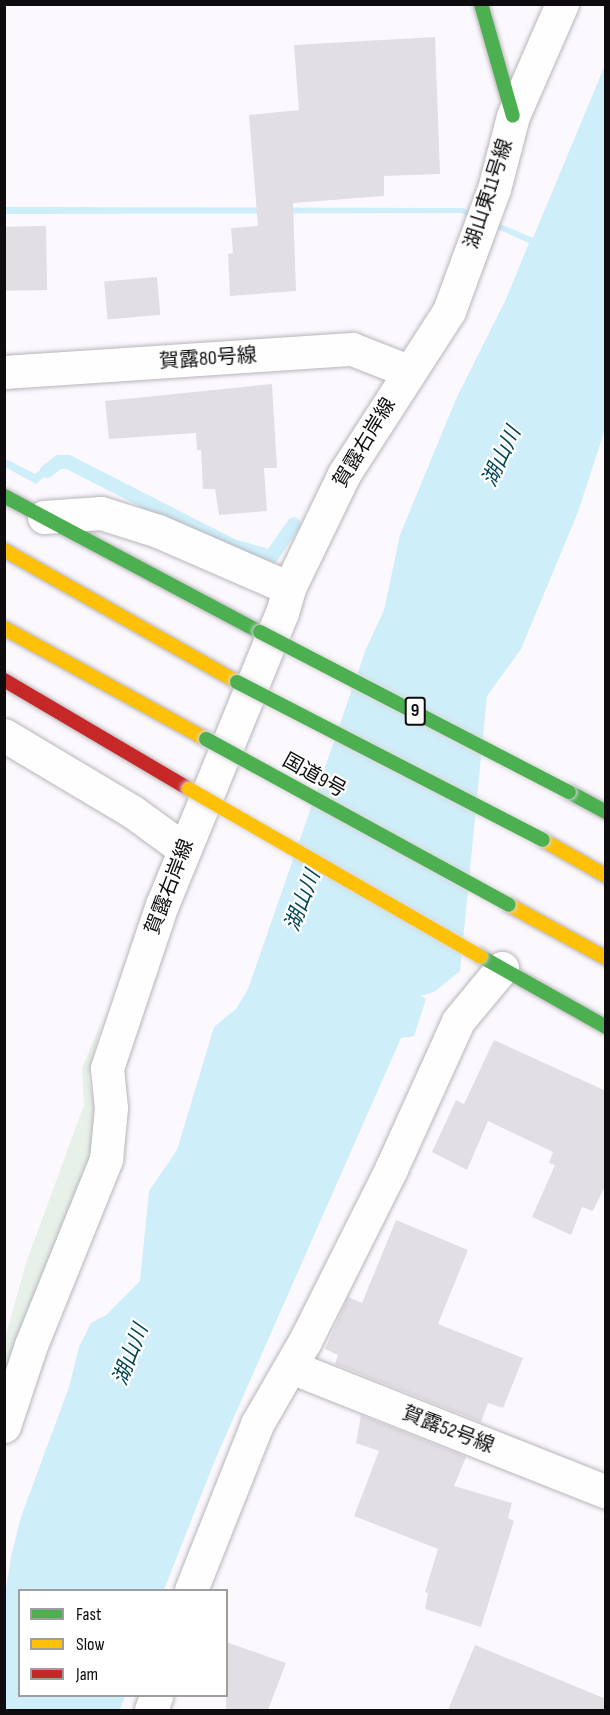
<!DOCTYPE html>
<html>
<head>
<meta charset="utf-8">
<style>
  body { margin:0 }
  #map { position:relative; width:610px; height:1715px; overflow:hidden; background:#fcf9fe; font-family:"Sofia Sans Condensed","Noto Sans JP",sans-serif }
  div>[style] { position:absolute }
  .green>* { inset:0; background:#e7f1e9 }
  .water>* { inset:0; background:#ceeef9 }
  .stream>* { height:14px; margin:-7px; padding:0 7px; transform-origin:7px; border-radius:7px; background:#ceeef9 }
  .building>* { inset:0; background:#e1dfe3; transform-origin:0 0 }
  .roads { filter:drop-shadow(0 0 2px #b8b5ba) drop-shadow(0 0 2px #b8b5ba) }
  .street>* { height:33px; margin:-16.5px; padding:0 16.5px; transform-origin:16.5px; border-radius:16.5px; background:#fffeff }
  .fast>* { height:14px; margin:-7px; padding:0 7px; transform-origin:7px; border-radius:7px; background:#4caf50 }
  .slow>* { height:14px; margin:-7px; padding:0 7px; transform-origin:7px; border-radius:7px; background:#ffc107 }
  .jam>* { height:14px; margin:-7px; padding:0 7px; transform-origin:7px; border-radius:7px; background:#c62828 }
  .bridges { filter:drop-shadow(0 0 2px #d8d6d9) drop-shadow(0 0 2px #d8d6d9) }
  .fast-bridge>* { height:14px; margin:-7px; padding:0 7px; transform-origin:7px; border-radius:7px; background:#4caf50 }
  .slow-bridge>* { height:14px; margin:-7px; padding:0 7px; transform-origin:7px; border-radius:7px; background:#ffc107 }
  span { translate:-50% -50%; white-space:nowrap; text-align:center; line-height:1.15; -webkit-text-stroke:4.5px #fff; paint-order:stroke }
  .shield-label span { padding:2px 4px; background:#fff; border:2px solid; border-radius:4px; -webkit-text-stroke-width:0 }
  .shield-label { font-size:18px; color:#0f0c10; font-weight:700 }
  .street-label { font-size:20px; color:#0f0c10 }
  .water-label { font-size:21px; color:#004655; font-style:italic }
  .frame { position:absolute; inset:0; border:6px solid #0f0c10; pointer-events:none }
  .legend { position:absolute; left:18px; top:1589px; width:210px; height:108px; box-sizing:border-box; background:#fff; border:2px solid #9f9e9f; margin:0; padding:8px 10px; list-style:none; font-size:18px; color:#0f0c10 }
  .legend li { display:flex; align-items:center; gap:12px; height:30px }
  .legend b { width:30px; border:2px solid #9f9e9f }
</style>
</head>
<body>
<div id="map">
  <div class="green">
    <div style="clip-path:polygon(102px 1020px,88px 1077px,97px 1115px,91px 1159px,5px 1376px,5px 1338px,27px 1260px,84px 1105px,82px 1068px)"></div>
  </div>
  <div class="water">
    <div style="clip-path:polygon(605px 65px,605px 429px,578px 512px,521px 649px,487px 696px,460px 971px,434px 992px,421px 996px,426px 999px,414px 1036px,401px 1038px,215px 1460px,164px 1590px,20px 1590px,20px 1696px,125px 1696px,120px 1710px,5px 1710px,5px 1595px,11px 1557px,21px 1517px,69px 1387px,79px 1347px,91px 1323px,106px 1315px,140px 1281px,149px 1191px,177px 1150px,214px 1027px,236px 1009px,248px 989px,366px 649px,384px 610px,400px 535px,456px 399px,506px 299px,529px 243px,461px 213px,5px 214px,4px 207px,463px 208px,533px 238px)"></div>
    <div style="clip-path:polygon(4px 458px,35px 474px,56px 459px,63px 460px,36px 484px,5px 467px)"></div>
  </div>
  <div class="stream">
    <div style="left:47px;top:471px;width:15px;rotate:-37deg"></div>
    <div style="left:59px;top:462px;width:9px"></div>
    <div style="left:68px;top:462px;width:185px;rotate:27deg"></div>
    <div style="left:233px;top:546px;width:40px;rotate:16deg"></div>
    <div style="left:271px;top:557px;width:40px;rotate:-55.1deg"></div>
  </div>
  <div class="building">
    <div style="clip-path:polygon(435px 37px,440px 174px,384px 176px,384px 196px,293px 203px,296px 291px,230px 296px,228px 254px,233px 253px,231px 228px,258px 226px,249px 115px,299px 110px,294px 45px)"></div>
    <div style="left:46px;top:226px;width:64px;height:42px;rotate:89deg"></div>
    <div style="left:157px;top:277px;width:38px;height:53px;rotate:85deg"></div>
    <div style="clip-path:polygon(272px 384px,277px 468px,264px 468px,267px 511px,219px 515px,215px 489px,203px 489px,201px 450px,197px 450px,196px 433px,109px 439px,105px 401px)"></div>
    <div style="clip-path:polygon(494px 1040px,606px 1091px,606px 1184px,593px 1211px,582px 1207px,571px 1235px,532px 1217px,555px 1165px,549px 1163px,553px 1152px,488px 1121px,467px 1170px,432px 1152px,456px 1100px,464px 1104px)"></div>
    <div style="clip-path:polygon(396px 1220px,468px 1250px,438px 1324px,523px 1358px,503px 1408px,488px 1403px,481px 1422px,335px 1364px,338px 1355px,325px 1349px,348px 1297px,362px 1303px)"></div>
    <div style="clip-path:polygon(361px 1415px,466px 1457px,454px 1486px,512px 1503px,508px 1518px,514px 1521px,481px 1627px,425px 1609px,428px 1593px,425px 1592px,438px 1549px,354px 1516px,379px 1451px,356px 1443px)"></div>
    <div style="clip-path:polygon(226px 1642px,286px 1663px,268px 1710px,226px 1710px)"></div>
    <div style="clip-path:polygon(475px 1645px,606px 1699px,606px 1710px,448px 1710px)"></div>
  </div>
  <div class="roads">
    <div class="street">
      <div style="left:4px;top:372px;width:349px;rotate:-3.8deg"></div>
      <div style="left:352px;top:349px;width:60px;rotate:21.4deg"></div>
      <div style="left:44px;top:517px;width:57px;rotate:-4deg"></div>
      <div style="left:101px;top:513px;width:60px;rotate:17.5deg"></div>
      <div style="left:158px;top:531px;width:143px;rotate:23.5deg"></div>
      <div style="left:4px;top:735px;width:150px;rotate:30.8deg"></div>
      <div style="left:133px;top:812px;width:63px;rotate:36deg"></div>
      <div style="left:291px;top:1367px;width:339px;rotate:21.6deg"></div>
      <div style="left:4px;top:1426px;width:85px;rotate:-71.6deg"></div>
      <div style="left:31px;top:1345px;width:201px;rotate:-68deg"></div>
      <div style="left:106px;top:1159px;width:51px;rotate:-84.4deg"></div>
      <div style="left:111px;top:1108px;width:40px;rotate:-95.7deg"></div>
      <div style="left:107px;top:1068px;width:172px;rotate:-71.4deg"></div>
      <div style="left:162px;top:905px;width:316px;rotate:-67.7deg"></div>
      <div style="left:282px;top:613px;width:26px;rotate:-74deg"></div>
      <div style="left:289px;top:588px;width:127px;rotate:-64.2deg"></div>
      <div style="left:344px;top:474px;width:194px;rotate:-57.2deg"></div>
      <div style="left:449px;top:311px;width:130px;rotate:-69.8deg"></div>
      <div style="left:494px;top:189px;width:75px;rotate:-75.4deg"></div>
      <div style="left:513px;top:116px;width:122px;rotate:-66.4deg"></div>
      <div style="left:191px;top:1590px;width:179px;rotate:-68.3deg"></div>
      <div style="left:257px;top:1424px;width:96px;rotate:-60deg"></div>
      <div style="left:305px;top:1341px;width:192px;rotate:-63.4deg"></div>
      <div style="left:391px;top:1169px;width:162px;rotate:-65.6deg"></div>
      <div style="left:458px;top:1021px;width:69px;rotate:-50.3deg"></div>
      <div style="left:151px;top:1710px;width:15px;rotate:-70deg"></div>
    </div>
    <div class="fast">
      <div style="left:481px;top:4px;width:116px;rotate:74.1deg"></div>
      <div style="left:4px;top:496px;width:290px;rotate:28deg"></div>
      <div style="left:569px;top:792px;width:42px;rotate:28.4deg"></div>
      <div style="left:480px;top:956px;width:145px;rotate:29.4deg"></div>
    </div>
    <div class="slow">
      <div style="left:4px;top:550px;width:268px;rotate:29.5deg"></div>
      <div style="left:4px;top:628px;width:230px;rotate:28.8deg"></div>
      <div style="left:543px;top:840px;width:73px;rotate:29.7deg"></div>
      <div style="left:509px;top:905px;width:111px;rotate:28.7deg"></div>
    </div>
    <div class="jam">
      <div style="left:4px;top:680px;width:215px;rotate:30.5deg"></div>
    </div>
  </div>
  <div class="bridges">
    <div class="fast-bridge">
      <div style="left:260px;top:632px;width:348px;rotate:27.4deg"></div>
      <div style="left:237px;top:682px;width:344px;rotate:27.3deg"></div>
      <div style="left:206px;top:739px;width:345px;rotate:28.7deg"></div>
    </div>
    <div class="slow-bridge">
      <div style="left:189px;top:789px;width:336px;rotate:29.9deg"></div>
    </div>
  </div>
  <div class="shield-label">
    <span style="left:415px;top:711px">9</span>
  </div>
  <div class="street-label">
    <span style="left:489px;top:194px;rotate:-72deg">湖山東11号線</span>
    <span style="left:208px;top:359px;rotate:-4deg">賀露80号線</span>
    <span style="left:365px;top:443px;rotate:-59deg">賀露右岸線</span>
    <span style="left:314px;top:776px;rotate:29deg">国道9号</span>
    <span style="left:170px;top:887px;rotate:-69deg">賀露右岸線</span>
    <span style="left:448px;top:1430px;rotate:21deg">賀露52号線</span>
  </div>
  <div class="water-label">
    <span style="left:502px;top:457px;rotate:-65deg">湖山川</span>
    <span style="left:303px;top:901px;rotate:-69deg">湖山川</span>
    <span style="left:131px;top:1355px;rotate:-69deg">湖山川</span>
  </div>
  <div class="frame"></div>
  <ul class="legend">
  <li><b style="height:8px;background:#4caf50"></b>Fast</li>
  <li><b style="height:8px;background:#ffc107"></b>Slow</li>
  <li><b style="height:8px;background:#c62828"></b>Jam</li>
  </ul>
</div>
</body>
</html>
